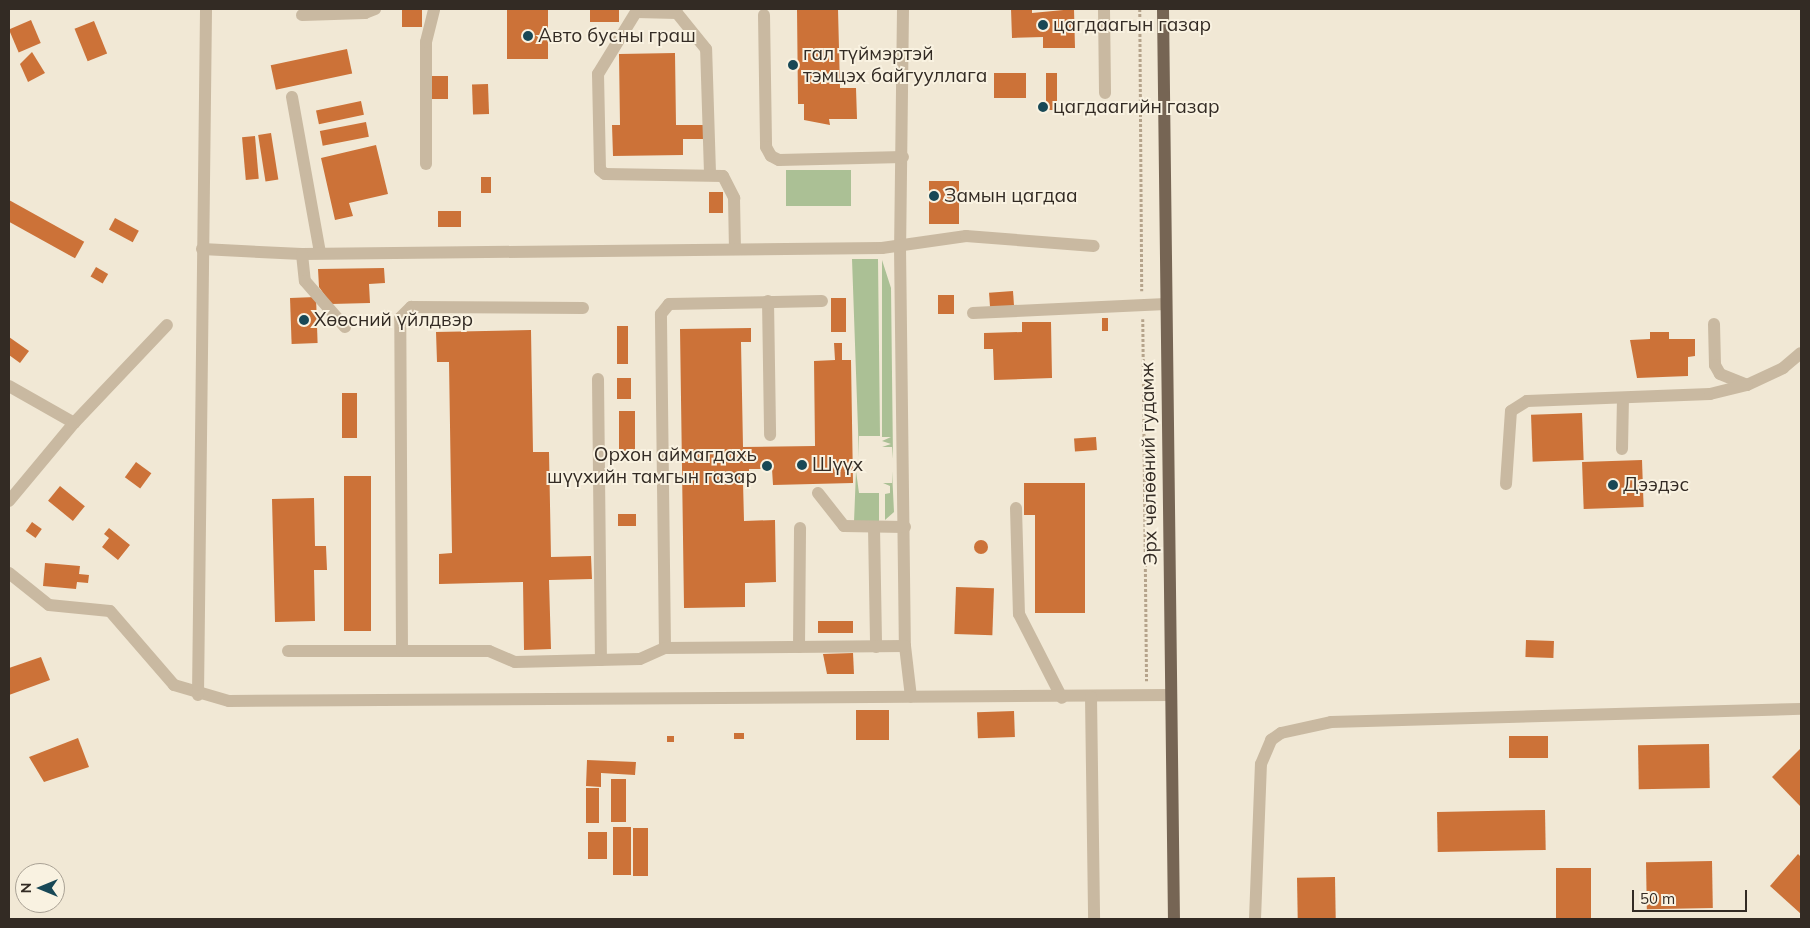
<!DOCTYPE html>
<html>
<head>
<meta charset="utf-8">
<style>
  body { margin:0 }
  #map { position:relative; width:1810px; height:928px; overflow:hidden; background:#f1e8d5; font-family:Mulish,sans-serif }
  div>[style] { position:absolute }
  .green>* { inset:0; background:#abc095; transform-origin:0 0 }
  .building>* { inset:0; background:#cc7238; transform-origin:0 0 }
  .round { border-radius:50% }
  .path>* { height:2.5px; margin-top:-1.25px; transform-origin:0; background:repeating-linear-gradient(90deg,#b5a38b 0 2.5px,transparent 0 5px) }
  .minor>* { height:12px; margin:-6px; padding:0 6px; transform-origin:6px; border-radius:6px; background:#c9b9a1 }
  .major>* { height:12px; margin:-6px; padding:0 6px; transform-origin:6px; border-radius:6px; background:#766554 }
  .dots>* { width:14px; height:14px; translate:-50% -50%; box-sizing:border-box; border:2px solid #f9f2e1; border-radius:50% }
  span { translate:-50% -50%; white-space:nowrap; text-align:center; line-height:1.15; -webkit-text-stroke:4px #f9f2e1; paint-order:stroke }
  .poi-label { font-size:19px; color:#332b24 }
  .left { translate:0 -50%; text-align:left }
  .right { translate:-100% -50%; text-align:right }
  .street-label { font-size:19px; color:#332b24 }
  .frame { position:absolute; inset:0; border:10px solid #332b24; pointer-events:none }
  .north { position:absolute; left:15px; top:863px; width:50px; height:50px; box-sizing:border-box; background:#f9f2e1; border:1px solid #aaa295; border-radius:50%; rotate:270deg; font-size:14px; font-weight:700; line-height:20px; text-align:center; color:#332b24 }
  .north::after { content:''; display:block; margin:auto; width:18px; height:22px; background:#184856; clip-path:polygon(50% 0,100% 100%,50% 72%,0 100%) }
  .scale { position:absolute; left:1632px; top:890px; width:115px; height:22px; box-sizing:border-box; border:2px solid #332b24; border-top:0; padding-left:6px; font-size:15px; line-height:18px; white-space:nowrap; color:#332b24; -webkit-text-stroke:4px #f9f2e1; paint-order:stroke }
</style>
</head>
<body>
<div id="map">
  <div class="green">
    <div style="left:851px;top:170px;width:36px;height:65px;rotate:90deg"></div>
    <div style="clip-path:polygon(852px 259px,878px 259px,880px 436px,859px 436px,859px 458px)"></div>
    <div style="clip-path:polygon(882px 260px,891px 288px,893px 459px,892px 447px,882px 447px,891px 444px,882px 441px,891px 437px,882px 437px)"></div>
    <div style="clip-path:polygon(856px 471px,859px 493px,879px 493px,879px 522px,854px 522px)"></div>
    <div style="clip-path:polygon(892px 471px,894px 512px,885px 520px,885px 494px,890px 493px,890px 486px,883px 483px,892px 483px)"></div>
  </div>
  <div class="building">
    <div style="left:402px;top:9px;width:20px;height:18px"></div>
    <div style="left:507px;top:9px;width:41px;height:50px"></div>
    <div style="left:590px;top:9px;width:29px;height:13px"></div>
    <div style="clip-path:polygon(797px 9px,838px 9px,840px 88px,856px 88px,857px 119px,829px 119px,830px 125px,804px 120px,804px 104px,798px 104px)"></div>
    <div style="clip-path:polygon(1011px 9px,1032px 9px,1032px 13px,1074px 9px,1075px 48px,1043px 48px,1043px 37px,1012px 38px)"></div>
    <div style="left:31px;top:20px;width:25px;height:24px;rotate:67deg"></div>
    <div style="left:94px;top:21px;width:35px;height:21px;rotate:68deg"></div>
    <div style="left:347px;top:49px;width:25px;height:78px;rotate:78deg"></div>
    <div style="clip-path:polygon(32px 52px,45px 73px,28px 82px,20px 64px)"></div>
    <div style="clip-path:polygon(675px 53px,676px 125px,706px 125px,706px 139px,683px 139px,683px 155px,613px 156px,612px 125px,620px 125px,619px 54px)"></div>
    <div style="left:994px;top:73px;width:32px;height:25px"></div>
    <div style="left:1046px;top:73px;width:11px;height:37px"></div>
    <div style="left:432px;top:76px;width:16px;height:23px"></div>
    <div style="left:488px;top:84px;width:30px;height:16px;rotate:88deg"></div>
    <div style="left:361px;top:101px;width:14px;height:46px;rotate:78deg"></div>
    <div style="left:366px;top:122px;width:15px;height:47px;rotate:79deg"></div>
    <div style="left:271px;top:133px;width:47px;height:13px;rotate:81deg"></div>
    <div style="left:255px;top:136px;width:43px;height:13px;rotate:85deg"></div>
    <div style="clip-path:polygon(376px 145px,388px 194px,349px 203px,353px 216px,335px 220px,321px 158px)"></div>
    <div style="left:481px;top:177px;width:10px;height:16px"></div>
    <div style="left:929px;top:181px;width:30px;height:43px"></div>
    <div style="left:709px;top:192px;width:14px;height:21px"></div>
    <div style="left:9px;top:200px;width:86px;height:19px;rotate:29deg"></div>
    <div style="left:461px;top:211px;width:16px;height:23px;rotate:90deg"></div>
    <div style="left:115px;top:218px;width:27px;height:13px;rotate:28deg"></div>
    <div style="left:96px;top:267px;width:14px;height:11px;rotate:30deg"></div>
    <div style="clip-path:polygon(384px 268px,385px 283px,369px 284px,370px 303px,331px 304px,319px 287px,318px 269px)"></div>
    <div style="left:1013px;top:291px;width:16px;height:24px;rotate:86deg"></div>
    <div style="left:954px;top:295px;width:19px;height:16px;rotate:90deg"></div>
    <div style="left:316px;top:297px;width:46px;height:26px;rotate:88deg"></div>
    <div style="left:831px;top:298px;width:15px;height:34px"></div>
    <div style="left:1102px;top:318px;width:6px;height:13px"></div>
    <div style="clip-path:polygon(1022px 322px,1051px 322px,1052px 378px,994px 380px,993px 349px,984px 349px,984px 333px,1022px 332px)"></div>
    <div style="left:617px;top:326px;width:11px;height:38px"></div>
    <div style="clip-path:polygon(751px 328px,751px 342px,741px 342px,743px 447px,815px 446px,814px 361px,835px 360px,834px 343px,842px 343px,842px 360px,851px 360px,853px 483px,773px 485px,772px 469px,749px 469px,749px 481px,743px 481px,744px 521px,775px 520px,776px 582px,745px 583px,745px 607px,684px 608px,680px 329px)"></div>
    <div style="clip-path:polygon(531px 330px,533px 452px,549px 452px,551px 557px,591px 556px,592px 579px,549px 580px,551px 649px,524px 650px,523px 582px,439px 584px,439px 554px,452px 553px,449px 362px,437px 362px,436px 332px)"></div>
    <div style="clip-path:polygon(1650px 332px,1669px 332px,1669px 339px,1695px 339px,1695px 356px,1688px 357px,1688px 376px,1637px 378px,1630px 340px,1650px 339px)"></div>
    <div style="clip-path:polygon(9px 337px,29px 351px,20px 363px,9px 355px)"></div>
    <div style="left:617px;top:378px;width:14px;height:21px"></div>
    <div style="left:342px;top:393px;width:15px;height:45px"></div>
    <div style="left:619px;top:411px;width:16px;height:40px"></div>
    <div style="left:1582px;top:413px;width:47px;height:51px;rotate:88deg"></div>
    <div style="left:1096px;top:437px;width:13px;height:22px;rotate:86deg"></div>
    <div style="left:1642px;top:460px;width:47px;height:60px;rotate:88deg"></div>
    <div style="left:136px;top:462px;width:19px;height:19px;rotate:36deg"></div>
    <div style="left:344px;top:476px;width:27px;height:155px"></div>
    <div style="clip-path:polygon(1024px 483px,1085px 483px,1085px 613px,1035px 613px,1035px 515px,1024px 515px)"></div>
    <div style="left:60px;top:486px;width:32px;height:19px;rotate:39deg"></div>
    <div style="clip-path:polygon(314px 498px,315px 546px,326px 546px,327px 570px,314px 570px,315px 621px,275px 622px,272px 499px)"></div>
    <div style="left:636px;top:514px;width:12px;height:18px;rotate:90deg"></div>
    <div style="left:32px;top:522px;width:12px;height:11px;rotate:35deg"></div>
    <div style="clip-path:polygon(109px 528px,130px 545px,118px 560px,102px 547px,109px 538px,104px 534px)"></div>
    <div class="round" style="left:974px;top:540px;width:14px;height:14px"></div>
    <div style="clip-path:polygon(45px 563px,80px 566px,79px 574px,89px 575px,88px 583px,77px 582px,76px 589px,43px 586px)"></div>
    <div style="left:956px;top:587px;width:38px;height:47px;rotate:2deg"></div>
    <div style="left:818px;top:621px;width:35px;height:12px"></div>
    <div style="left:1526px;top:640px;width:28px;height:17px;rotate:2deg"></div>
    <div style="clip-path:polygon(853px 653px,854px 674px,827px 674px,823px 654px)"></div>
    <div style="clip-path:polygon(41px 657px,50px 680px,9px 695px,9px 668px)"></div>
    <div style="left:889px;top:710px;width:30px;height:33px;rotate:90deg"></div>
    <div style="left:1014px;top:711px;width:26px;height:37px;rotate:88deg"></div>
    <div style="left:734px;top:733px;width:10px;height:6px"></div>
    <div style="left:667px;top:736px;width:7px;height:6px"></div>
    <div style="left:1548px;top:736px;width:22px;height:39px;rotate:90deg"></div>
    <div style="clip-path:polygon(78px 738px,89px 767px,44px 782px,29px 757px)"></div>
    <div style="left:1709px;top:744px;width:44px;height:71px;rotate:89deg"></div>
    <div style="clip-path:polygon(1801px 748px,1801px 807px,1772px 777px)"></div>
    <div style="clip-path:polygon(587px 760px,636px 762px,635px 775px,601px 773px,601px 787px,586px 786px)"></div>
    <div style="left:611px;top:779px;width:15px;height:43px"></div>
    <div style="left:586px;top:788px;width:13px;height:35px"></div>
    <div style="left:1545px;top:810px;width:40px;height:108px;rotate:89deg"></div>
    <div style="left:631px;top:827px;width:48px;height:18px;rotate:90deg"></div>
    <div style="left:633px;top:828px;width:15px;height:48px"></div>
    <div style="left:588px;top:832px;width:19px;height:27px"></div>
    <div style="clip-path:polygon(1798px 854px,1801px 857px,1801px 914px,1770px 886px)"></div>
    <div style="left:1712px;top:861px;width:47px;height:66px;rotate:89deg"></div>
    <div style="left:1556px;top:868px;width:35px;height:51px"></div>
    <div style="left:1335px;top:877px;width:42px;height:38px;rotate:89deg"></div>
  </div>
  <div class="path">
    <div style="left:1140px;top:9px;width:282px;rotate:89.6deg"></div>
    <div style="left:1143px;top:319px;width:362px;rotate:89.4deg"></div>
  </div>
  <div class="minor">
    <div style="left:903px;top:9px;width:238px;rotate:90.7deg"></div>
    <div style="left:900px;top:247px;width:399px;rotate:89.3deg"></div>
    <div style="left:905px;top:646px;width:51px;rotate:83.3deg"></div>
    <div style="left:1104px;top:9px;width:84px;rotate:89.3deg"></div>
    <div style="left:302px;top:15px;width:63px;rotate:-1.8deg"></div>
    <div style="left:365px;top:13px;width:11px;rotate:-22deg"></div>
    <div style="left:764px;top:15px;width:132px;rotate:89.1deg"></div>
    <div style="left:766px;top:147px;width:10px;rotate:61deg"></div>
    <div style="left:771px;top:156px;width:9px;rotate:27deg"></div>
    <div style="left:779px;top:160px;width:124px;rotate:-1.4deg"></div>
    <div style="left:292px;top:97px;width:158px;rotate:79.8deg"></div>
    <div style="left:426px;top:164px;width:122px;rotate:-90deg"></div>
    <div style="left:426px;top:42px;width:34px;rotate:-76deg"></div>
    <div style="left:710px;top:173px;width:124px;rotate:-91.8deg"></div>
    <div style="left:706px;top:49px;width:46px;rotate:-128.9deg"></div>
    <div style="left:677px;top:13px;width:41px;rotate:-178.6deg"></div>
    <div style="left:636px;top:12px;width:73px;rotate:121.5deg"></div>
    <div style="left:598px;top:74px;width:96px;rotate:88.8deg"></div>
    <div style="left:600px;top:170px;width:6px;rotate:39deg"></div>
    <div style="left:605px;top:174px;width:118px;rotate:1deg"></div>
    <div style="left:723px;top:176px;width:25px;rotate:63deg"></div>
    <div style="left:734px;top:198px;width:51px;rotate:88.9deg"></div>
    <div style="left:202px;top:249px;width:100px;rotate:2.9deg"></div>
    <div style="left:302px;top:254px;width:580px;rotate:-0.59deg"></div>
    <div style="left:882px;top:248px;width:85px;rotate:-8.1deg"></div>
    <div style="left:966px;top:236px;width:128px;rotate:4.5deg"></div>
    <div style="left:302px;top:254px;width:27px;rotate:84deg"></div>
    <div style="left:305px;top:281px;width:61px;rotate:49deg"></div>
    <div style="left:768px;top:301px;width:134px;rotate:89.1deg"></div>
    <div style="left:973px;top:313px;width:193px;rotate:-2.7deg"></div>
    <div style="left:1714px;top:324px;width:41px;rotate:88.6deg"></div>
    <div style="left:1715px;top:365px;width:10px;rotate:61deg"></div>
    <div style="left:1720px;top:374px;width:29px;rotate:22deg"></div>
    <div style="left:1747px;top:385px;width:40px;rotate:-25deg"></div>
    <div style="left:1783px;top:368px;width:23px;rotate:-40deg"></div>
    <div style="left:598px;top:379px;width:281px;rotate:89.4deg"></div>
    <div style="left:9px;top:386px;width:75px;rotate:29.6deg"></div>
    <div style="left:1622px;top:449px;width:51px;rotate:-88.9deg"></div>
    <div style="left:1506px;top:484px;width:73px;rotate:-86.1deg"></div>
    <div style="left:1511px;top:411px;width:19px;rotate:-32deg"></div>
    <div style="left:1527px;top:401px;width:183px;rotate:-2.2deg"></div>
    <div style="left:1710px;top:394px;width:38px;rotate:-14deg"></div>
    <div style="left:818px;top:493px;width:42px;rotate:51.8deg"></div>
    <div style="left:844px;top:526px;width:61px;rotate:0.9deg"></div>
    <div style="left:9px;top:501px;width:102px;rotate:-50.2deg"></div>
    <div style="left:74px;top:423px;width:135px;rotate:-46.5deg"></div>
    <div style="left:1016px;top:508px;width:106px;rotate:88.4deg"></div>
    <div style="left:1019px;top:614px;width:94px;rotate:62.9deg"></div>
    <div style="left:874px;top:527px;width:120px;rotate:89deg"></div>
    <div style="left:9px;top:573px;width:51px;rotate:38.7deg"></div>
    <div style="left:49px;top:605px;width:61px;rotate:5.6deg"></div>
    <div style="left:110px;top:611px;width:98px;rotate:49.1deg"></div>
    <div style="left:174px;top:685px;width:57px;rotate:16.2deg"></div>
    <div style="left:229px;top:701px;width:942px;rotate:-0.36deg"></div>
    <div style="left:799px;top:647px;width:119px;rotate:-89.5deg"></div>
    <div style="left:665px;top:648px;width:334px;rotate:-90.7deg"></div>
    <div style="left:661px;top:314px;width:13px;rotate:-51deg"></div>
    <div style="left:669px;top:304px;width:153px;rotate:-1.1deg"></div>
    <div style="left:288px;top:651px;width:201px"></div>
    <div style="left:489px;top:651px;width:28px;rotate:23deg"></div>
    <div style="left:515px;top:662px;width:125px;rotate:-1.4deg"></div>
    <div style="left:640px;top:659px;width:27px;rotate:-24deg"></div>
    <div style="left:665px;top:648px;width:240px;rotate:-0.5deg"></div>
    <div style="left:402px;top:651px;width:333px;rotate:-90.3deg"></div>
    <div style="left:400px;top:318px;width:16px;rotate:-45deg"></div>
    <div style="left:411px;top:307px;width:172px;rotate:0.3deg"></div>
    <div style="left:198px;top:695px;width:686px;rotate:-89.33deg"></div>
    <div style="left:1091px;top:697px;width:222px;rotate:89.2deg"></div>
    <div style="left:1255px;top:919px;width:155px;rotate:-87.8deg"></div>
    <div style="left:1261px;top:764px;width:26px;rotate:-67deg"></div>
    <div style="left:1271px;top:740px;width:12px;rotate:-35deg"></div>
    <div style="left:1281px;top:733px;width:51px;rotate:-12.4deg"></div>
    <div style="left:1331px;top:722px;width:470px;rotate:-1.6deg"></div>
  </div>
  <div class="major">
    <div style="left:1163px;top:9px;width:910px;rotate:89.31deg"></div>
  </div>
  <div class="dots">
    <div style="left:1043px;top:25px;background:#184856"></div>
    <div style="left:528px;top:36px;background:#184856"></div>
    <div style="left:793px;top:65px;background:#184856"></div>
    <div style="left:1043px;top:107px;background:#184856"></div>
    <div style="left:934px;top:196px;background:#184856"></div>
    <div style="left:304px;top:320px;background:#184856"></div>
    <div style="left:802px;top:465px;background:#184856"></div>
    <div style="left:767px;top:466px;background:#184856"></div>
    <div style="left:1613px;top:485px;background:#184856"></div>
  </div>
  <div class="poi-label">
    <span class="left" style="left:1053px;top:25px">цагдаагын газар</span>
    <span class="left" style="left:538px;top:36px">Авто бусны граш</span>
    <span class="left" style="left:803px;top:65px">гал түймэртэй<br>тэмцэх байгууллага</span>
    <span class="left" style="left:1053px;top:107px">цагдаагийн газар</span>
    <span class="left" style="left:944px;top:196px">Замын цагдаа</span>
    <span class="left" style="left:314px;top:320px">Хөөсний үйлдвэр</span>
    <span class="right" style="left:757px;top:466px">Орхон аймагдахь<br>шүүхийн тамгын газар</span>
    <span class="left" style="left:812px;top:465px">Шүүх</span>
    <span class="left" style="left:1623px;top:485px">Дээдэс</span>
  </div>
  <div class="street-label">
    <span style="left:1149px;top:464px;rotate:-91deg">Эрх чөлөөний гудамж</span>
  </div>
  <div class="frame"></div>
  <div class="north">N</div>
  <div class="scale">50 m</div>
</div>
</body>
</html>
